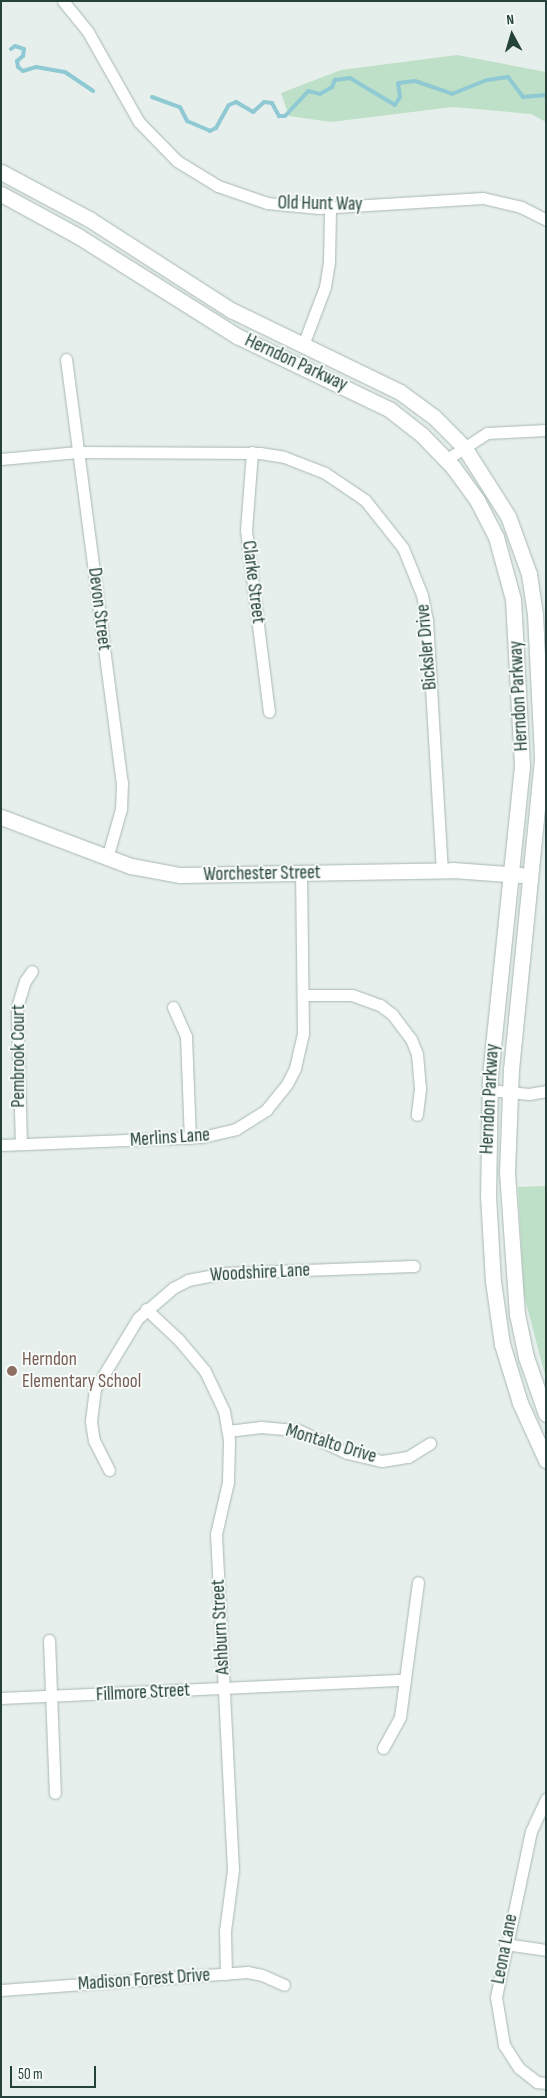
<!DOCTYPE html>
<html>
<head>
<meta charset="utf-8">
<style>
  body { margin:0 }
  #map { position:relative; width:547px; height:2098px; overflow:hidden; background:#e6efeb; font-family:"Sofia Sans Condensed",sans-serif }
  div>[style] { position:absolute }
  .green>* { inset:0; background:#bfe0c8 }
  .stream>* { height:4px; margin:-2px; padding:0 2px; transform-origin:2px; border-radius:2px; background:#8ec9d4 }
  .roads { filter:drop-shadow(0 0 1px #a8b8b2) drop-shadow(0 0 1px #a8b8b2) }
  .street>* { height:11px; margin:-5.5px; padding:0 5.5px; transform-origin:5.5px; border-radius:5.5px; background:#fff }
  .secondary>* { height:15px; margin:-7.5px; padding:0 7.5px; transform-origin:7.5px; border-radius:7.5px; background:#fff }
  .dots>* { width:14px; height:14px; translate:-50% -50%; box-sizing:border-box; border:2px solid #f7fbf9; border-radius:50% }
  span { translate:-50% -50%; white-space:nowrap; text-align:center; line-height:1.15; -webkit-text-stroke:4px #f7fbf9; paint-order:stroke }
  .street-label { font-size:19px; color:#24423a }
  .education-label { font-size:19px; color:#785e54 }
  .left { translate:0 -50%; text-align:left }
  .frame { position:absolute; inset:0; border:2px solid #24423a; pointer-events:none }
  .north { position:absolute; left:487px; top:10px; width:50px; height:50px; -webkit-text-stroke:4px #f7fbf9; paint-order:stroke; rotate:354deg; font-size:14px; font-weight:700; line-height:20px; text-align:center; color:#24423a }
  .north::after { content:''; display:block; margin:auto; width:18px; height:22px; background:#24423a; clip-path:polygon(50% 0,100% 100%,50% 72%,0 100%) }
  .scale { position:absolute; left:10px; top:2066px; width:86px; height:22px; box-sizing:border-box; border:2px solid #24423a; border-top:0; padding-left:6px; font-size:15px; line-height:18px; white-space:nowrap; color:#24423a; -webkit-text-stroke:4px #f7fbf9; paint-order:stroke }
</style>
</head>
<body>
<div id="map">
  <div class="green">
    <div style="clip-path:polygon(457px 55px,546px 72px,546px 122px,531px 114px,453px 107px,331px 122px,289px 116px,281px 93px,341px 70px)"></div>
    <div style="clip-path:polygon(546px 1186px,546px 1379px,524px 1295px,518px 1187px)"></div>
  </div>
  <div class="stream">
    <div style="left:11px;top:49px;width:5px;rotate:-37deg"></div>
    <div style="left:15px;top:46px;width:9px;rotate:18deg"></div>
    <div style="left:24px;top:49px;width:7px;rotate:98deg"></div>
    <div style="left:23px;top:56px;width:8px;rotate:140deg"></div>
    <div style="left:17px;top:61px;width:6px;rotate:81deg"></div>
    <div style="left:18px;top:67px;width:6px;rotate:39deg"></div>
    <div style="left:23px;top:71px;width:14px;rotate:-17deg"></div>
    <div style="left:36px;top:67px;width:29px;rotate:10deg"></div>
    <div style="left:65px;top:72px;width:34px;rotate:34deg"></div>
    <div style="left:152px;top:97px;width:30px;rotate:20deg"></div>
    <div style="left:180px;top:107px;width:16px;rotate:63deg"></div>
    <div style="left:187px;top:121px;width:25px;rotate:23deg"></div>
    <div style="left:210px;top:131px;width:7px;rotate:-27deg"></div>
    <div style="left:216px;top:128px;width:26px;rotate:-61deg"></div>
    <div style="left:229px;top:105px;width:8px;rotate:-23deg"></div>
    <div style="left:236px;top:102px;width:20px;rotate:30deg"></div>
    <div style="left:253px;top:112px;width:15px;rotate:-42deg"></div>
    <div style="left:264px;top:102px;width:8px;rotate:7deg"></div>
    <div style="left:272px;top:103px;width:15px;rotate:62deg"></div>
    <div style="left:279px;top:116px;width:6px"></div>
    <div style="left:285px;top:116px;width:34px;rotate:-47deg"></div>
    <div style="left:308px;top:91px;width:12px;rotate:14deg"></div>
    <div style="left:320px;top:94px;width:14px;rotate:-30deg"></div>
    <div style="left:332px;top:87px;width:8px;rotate:-67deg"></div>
    <div style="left:335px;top:80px;width:15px;rotate:-8deg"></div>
    <div style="left:350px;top:78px;width:52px;rotate:31deg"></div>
    <div style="left:395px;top:105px;width:9px;rotate:-58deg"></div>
    <div style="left:400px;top:97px;width:14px;rotate:-98deg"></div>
    <div style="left:398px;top:83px;width:17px;rotate:-7deg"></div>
    <div style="left:415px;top:81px;width:39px;rotate:19deg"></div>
    <div style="left:452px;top:94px;width:38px;rotate:-22deg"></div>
    <div style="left:487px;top:80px;width:21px;rotate:-8deg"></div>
    <div style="left:508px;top:77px;width:25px;rotate:53deg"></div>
    <div style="left:523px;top:97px;width:23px;rotate:-5deg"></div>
  </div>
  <div class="roads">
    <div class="street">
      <div style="left:63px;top:1px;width:40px;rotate:51deg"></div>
      <div style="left:88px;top:32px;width:103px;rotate:60.5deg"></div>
      <div style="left:139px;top:122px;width:54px;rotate:45.7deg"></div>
      <div style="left:177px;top:161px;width:48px;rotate:31.4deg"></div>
      <div style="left:218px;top:186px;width:52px;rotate:19.1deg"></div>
      <div style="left:267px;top:203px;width:52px;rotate:5.5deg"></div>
      <div style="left:319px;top:208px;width:164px;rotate:-3.5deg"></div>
      <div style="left:483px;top:198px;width:39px;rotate:13deg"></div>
      <div style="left:521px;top:207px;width:28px;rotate:27deg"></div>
      <div style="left:303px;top:345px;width:62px;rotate:-69.2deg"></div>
      <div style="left:325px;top:287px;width:25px;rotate:-81deg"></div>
      <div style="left:329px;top:262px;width:54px;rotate:-88.9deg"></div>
      <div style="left:66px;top:359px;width:427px;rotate:82.5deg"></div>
      <div style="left:122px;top:782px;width:27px;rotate:92deg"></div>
      <div style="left:121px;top:809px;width:51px;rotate:105.9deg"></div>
      <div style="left:252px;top:452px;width:78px;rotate:94.4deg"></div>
      <div style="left:246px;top:530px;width:183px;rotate:82.8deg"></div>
      <div style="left:1px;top:459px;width:77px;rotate:-5.2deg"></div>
      <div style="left:78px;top:452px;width:182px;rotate:0.3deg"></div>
      <div style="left:260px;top:453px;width:24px;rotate:9deg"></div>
      <div style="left:284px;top:457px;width:44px;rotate:21.3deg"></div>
      <div style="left:325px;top:473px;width:48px;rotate:34deg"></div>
      <div style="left:365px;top:500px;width:61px;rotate:51.6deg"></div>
      <div style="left:403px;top:548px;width:51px;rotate:68deg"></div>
      <div style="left:422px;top:595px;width:25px;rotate:79deg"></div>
      <div style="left:427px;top:620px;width:250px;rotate:86.6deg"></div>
      <div style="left:447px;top:459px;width:48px;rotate:-33deg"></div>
      <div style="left:487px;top:433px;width:59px;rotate:-2.9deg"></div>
      <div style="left:303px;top:995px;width:49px"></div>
      <div style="left:352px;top:995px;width:30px;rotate:20deg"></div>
      <div style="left:380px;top:1005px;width:15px;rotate:37deg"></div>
      <div style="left:392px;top:1014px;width:31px;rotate:53deg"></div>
      <div style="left:411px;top:1039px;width:16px;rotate:68deg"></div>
      <div style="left:417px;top:1054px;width:35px;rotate:85deg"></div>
      <div style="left:420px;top:1089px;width:26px;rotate:97deg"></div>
      <div style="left:173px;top:1007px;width:32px;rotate:66deg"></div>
      <div style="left:186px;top:1036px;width:102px;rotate:87.8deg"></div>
      <div style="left:489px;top:1090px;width:40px;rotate:5.7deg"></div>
      <div style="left:529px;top:1094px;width:17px;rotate:-10deg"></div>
      <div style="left:21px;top:1144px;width:137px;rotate:-91.7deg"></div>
      <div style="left:17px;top:1007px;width:27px;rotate:-73deg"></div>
      <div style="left:25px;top:981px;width:12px;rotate:-55deg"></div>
      <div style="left:1px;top:1145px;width:201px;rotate:-2.3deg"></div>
      <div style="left:202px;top:1137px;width:35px;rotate:-13deg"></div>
      <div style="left:236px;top:1129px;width:36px;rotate:-32deg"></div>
      <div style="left:266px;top:1110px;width:33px;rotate:-51deg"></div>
      <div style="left:287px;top:1084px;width:18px;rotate:-63deg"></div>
      <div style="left:295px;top:1068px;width:36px;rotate:-77deg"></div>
      <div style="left:303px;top:1033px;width:159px;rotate:-90.7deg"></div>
      <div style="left:146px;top:1309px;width:45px;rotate:43.2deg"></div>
      <div style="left:179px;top:1340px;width:40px;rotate:50deg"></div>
      <div style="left:205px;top:1371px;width:44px;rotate:64.6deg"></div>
      <div style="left:224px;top:1411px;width:29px;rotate:80deg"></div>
      <div style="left:229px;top:1440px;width:42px;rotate:91.4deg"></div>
      <div style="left:228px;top:1482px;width:53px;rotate:103deg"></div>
      <div style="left:216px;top:1534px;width:336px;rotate:87.1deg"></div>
      <div style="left:233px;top:1870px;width:62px;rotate:97.5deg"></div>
      <div style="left:225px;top:1931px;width:43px;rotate:88.7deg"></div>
      <div style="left:228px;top:1431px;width:33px;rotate:-7deg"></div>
      <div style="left:261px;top:1427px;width:37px;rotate:5deg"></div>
      <div style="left:298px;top:1430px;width:54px;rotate:25.1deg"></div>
      <div style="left:347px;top:1453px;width:36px;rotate:13deg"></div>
      <div style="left:382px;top:1461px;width:26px;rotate:-9deg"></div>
      <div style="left:408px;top:1457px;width:26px;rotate:-32deg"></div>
      <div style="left:109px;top:1470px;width:33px;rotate:-117deg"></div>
      <div style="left:94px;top:1441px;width:20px;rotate:-99deg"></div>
      <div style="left:91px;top:1421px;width:32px;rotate:-83deg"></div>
      <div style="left:95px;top:1389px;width:83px;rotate:-58.8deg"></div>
      <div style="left:138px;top:1318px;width:46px;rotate:-40.6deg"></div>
      <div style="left:173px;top:1288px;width:17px;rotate:-28deg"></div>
      <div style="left:188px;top:1280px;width:36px;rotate:-11deg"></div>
      <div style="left:223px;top:1273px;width:191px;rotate:-2.1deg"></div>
      <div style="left:49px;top:1640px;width:153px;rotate:87.8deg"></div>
      <div style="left:1px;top:1698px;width:403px;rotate:-2.6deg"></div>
      <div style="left:383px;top:1748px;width:35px;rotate:-61deg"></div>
      <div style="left:400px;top:1717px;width:136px;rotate:-82.4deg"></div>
      <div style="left:546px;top:1799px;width:35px;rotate:115deg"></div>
      <div style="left:531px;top:1831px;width:170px;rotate:101.9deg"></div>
      <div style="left:496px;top:1997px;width:49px;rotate:80.5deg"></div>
      <div style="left:504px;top:2045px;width:27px;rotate:57deg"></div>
      <div style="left:519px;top:2068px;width:23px;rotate:38deg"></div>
      <div style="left:537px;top:2082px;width:9px;rotate:6deg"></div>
      <div style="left:505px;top:1944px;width:41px;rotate:8.3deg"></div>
      <div style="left:1px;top:1990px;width:247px;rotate:-4.2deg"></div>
      <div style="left:247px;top:1972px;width:15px;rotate:11deg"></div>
      <div style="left:262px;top:1975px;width:24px;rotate:24deg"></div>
    </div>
    <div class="secondary">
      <div style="left:1px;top:172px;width:100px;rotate:28.1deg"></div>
      <div style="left:89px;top:219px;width:169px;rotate:32.7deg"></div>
      <div style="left:231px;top:310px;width:188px;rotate:25.9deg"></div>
      <div style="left:400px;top:392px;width:42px;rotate:36.3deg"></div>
      <div style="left:434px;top:417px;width:42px;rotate:45deg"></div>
      <div style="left:464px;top:447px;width:82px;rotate:57.5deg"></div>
      <div style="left:508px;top:516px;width:62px;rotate:70.1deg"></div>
      <div style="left:529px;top:574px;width:40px;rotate:81.5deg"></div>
      <div style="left:535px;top:614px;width:145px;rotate:87.2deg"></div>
      <div style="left:542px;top:759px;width:311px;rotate:95.7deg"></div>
      <div style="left:511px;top:1068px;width:104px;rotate:92.2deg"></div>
      <div style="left:507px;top:1172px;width:142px;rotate:86deg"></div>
      <div style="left:517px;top:1314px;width:44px;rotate:78.2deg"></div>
      <div style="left:526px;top:1357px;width:60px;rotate:70.7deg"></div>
      <div style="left:1px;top:194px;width:88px;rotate:28.6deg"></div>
      <div style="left:78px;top:236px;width:188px;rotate:32.2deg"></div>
      <div style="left:237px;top:336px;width:169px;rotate:25.7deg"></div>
      <div style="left:389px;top:409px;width:42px;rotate:38.2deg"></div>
      <div style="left:422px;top:435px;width:45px;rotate:45.9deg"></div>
      <div style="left:453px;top:467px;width:41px;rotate:54deg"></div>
      <div style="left:477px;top:500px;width:42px;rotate:62.8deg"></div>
      <div style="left:496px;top:537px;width:64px;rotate:74.7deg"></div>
      <div style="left:513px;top:599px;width:167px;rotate:86.9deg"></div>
      <div style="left:522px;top:766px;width:310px;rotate:95.9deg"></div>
      <div style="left:490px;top:1074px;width:121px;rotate:90.9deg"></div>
      <div style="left:488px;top:1195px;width:86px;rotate:86.7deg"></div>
      <div style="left:493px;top:1281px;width:64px;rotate:81.9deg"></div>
      <div style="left:502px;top:1344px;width:62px;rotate:73deg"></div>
      <div style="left:520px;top:1403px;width:63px;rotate:65.5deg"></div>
      <div style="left:1px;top:817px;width:139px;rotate:20.7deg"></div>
      <div style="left:131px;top:866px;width:50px;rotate:10.4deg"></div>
      <div style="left:180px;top:875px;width:273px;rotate:-1deg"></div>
      <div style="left:453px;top:870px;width:68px;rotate:4.2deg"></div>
    </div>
  </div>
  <div class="dots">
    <div style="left:12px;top:1371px;background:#8d6e63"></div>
  </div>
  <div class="street-label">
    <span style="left:320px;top:204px;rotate:1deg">Old Hunt Way</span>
    <span style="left:296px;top:363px;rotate:25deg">Herndon Parkway</span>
    <span style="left:253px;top:582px;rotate:83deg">Clarke Street</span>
    <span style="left:99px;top:609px;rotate:83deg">Devon Street</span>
    <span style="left:427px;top:647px;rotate:-95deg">Bicksler Drive</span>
    <span style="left:519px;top:696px;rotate:-93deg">Herndon Parkway</span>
    <span style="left:262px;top:874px;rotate:-1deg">Worchester Street</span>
    <span style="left:19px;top:1056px;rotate:-90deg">Pembrook Court</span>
    <span style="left:490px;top:1099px;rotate:-87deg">Herndon Parkway</span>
    <span style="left:170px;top:1138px;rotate:-4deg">Merlins Lane</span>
    <span style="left:260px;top:1273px;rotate:-3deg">Woodshire Lane</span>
    <span style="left:331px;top:1444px;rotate:17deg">Montalto Drive</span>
    <span style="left:221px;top:1627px;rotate:-93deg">Ashburn Street</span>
    <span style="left:143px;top:1693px;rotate:-3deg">Fillmore Street</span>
    <span style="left:505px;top:1949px;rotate:-79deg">Leona Lane</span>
    <span style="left:144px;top:1980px;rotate:-4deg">Madison Forest Drive</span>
  </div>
  <div class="education-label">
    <span class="left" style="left:22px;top:1371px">Herndon<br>Elementary School</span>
  </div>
  <div class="frame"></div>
  <div class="north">N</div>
  <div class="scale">50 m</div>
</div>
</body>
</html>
